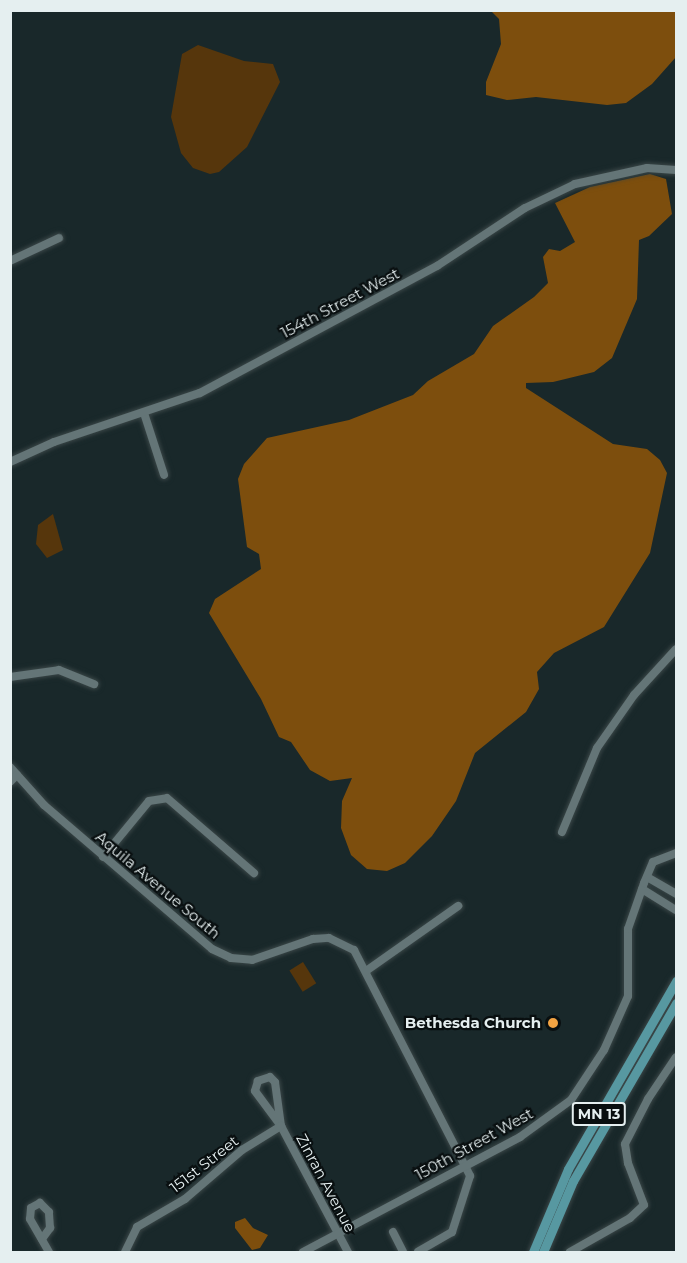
<!DOCTYPE html>
<html>
<head>
<meta charset="utf-8">
<style>
  body { margin:0 }
  #map { position:relative; width:687px; height:1263px; overflow:hidden; background:#19282a; font-family:Montserrat,sans-serif }
  div>[style] { position:absolute }
  .green>* { inset:0; background:#56360c; transform-origin:0 0 }
  .water>* { inset:0; background:#7d4e0d }
  .roads { filter:drop-shadow(0 0 2px #3a4647) drop-shadow(0 0 2px #3a4647) }
  .minor>* { height:8px; margin:-4px; padding:0 4px; transform-origin:4px; border-radius:4px; background:#647577 }
  .major>* { height:9px; margin:-4.5px; padding:0 4.5px; transform-origin:4.5px; border-radius:4.5px; background:#5798a1 }
  .dots>* { width:16px; height:16px; translate:-50% -50%; box-sizing:border-box; border:3px solid #090f10; border-radius:50% }
  span { translate:-50% -50%; white-space:nowrap; text-align:center; line-height:1.15; -webkit-text-stroke:4.5px #090f10; paint-order:stroke }
  .shield-label span { padding:2px 4px; background:#090f10; border:2px solid; border-radius:4px; -webkit-text-stroke-width:0 }
  .shield-label { font-size:14px; color:#e5eff0; font-weight:700 }
  .street-label { font-size:15px; color:#e5eff0 }
  .poi-label { font-size:15px; color:#e5eff0; font-weight:700 }
  .right { translate:-100% -50%; text-align:right }
  .frame { position:absolute; inset:0; border:12px solid #e5eff0; pointer-events:none }
</style>
</head>
<body>
<div id="map">
  <div class="green">
    <div style="clip-path:polygon(198px 45px,244px 61px,273px 64px,280px 82px,247px 147px,219px 172px,210px 174px,193px 168px,181px 153px,171px 117px,182px 54px)"></div>
    <div style="clip-path:polygon(53px 514px,63px 550px,47px 558px,36px 544px,38px 525px)"></div>
    <div style="left:303px;top:962px;width:25px;height:16px;rotate:58deg"></div>
  </div>
  <div class="water">
    <div style="clip-path:polygon(491px 11px,676px 11px,676px 57px,652px 84px,626px 103px,607px 105px,536px 97px,507px 100px,486px 95px,486px 82px,501px 44px,499px 19px)"></div>
    <div style="clip-path:polygon(650px 174px,666px 179px,672px 214px,649px 236px,639px 240px,637px 299px,612px 358px,594px 372px,553px 382px,526px 383px,526px 388px,613px 444px,647px 449px,660px 460px,667px 473px,650px 553px,604px 627px,554px 653px,537px 672px,539px 689px,526px 712px,475px 753px,456px 801px,432px 836px,405px 863px,387px 871px,367px 869px,351px 855px,341px 828px,342px 801px,352px 778px,330px 781px,310px 770px,291px 742px,279px 737px,261px 699px,209px 613px,215px 599px,261px 569px,259px 554px,247px 547px,238px 479px,244px 464px,267px 438px,349px 420px,413px 395px,428px 381px,474px 354px,493px 326px,534px 297px,548px 283px,543px 257px,549px 249px,560px 251px,575px 242px,555px 203px,590px 187px)"></div>
    <div style="clip-path:polygon(245px 1218px,253px 1228px,268px 1235px,260px 1248px,252px 1250px,235px 1228px,235px 1222px)"></div>
  </div>
  <div class="roads">
    <div class="minor">
      <div style="left:10px;top:261px;width:54px;rotate:-25.1deg"></div>
      <div style="left:144px;top:413px;width:65px;rotate:72.1deg"></div>
      <div style="left:10px;top:462px;width:48px;rotate:-24.4deg"></div>
      <div style="left:54px;top:442px;width:154px;rotate:-18.6deg"></div>
      <div style="left:200px;top:393px;width:269px;rotate:-28.2deg"></div>
      <div style="left:437px;top:266px;width:105px;rotate:-33.4deg"></div>
      <div style="left:525px;top:208px;width:55px;rotate:-25.6deg"></div>
      <div style="left:575px;top:184px;width:74px;rotate:-12.5deg"></div>
      <div style="left:647px;top:168px;width:29px;rotate:4deg"></div>
      <div style="left:10px;top:677px;width:49px;rotate:-8.1deg"></div>
      <div style="left:59px;top:670px;width:38px;rotate:22deg"></div>
      <div style="left:10px;top:767px;width:51px;rotate:48.2deg"></div>
      <div style="left:44px;top:805px;width:221px;rotate:40.6deg"></div>
      <div style="left:212px;top:949px;width:21px;rotate:25deg"></div>
      <div style="left:231px;top:958px;width:21px;rotate:5deg"></div>
      <div style="left:252px;top:960px;width:65px;rotate:-19deg"></div>
      <div style="left:313px;top:939px;width:16px;rotate:-4deg"></div>
      <div style="left:329px;top:938px;width:28px;rotate:26deg"></div>
      <div style="left:354px;top:950px;width:254px;rotate:62.8deg"></div>
      <div style="left:470px;top:1176px;width:59px;rotate:107.8deg"></div>
      <div style="left:452px;top:1232px;width:39px;rotate:150deg"></div>
      <div style="left:10px;top:782px;width:10px;rotate:-45deg"></div>
      <div style="left:562px;top:832px;width:91px;rotate:-67.4deg"></div>
      <div style="left:597px;top:748px;width:65px;rotate:-55.1deg"></div>
      <div style="left:634px;top:695px;width:62px;rotate:-47.6deg"></div>
      <div style="left:103px;top:857px;width:72px;rotate:-50.6deg"></div>
      <div style="left:149px;top:801px;width:18px;rotate:-9deg"></div>
      <div style="left:167px;top:798px;width:115px;rotate:40.8deg"></div>
      <div style="left:647px;top:877px;width:34px;rotate:30deg"></div>
      <div style="left:642px;top:889px;width:40px;rotate:32deg"></div>
      <div style="left:366px;top:971px;width:113px;rotate:-35.2deg"></div>
      <div style="left:281px;top:1126px;width:44px;rotate:-97.8deg"></div>
      <div style="left:275px;top:1082px;width:7px;rotate:-135deg"></div>
      <div style="left:270px;top:1077px;width:13px;rotate:162deg"></div>
      <div style="left:258px;top:1081px;width:10px;rotate:107deg"></div>
      <div style="left:255px;top:1091px;width:44px;rotate:53.4deg"></div>
      <div style="left:281px;top:1126px;width:143px;rotate:62deg"></div>
      <div style="left:393px;top:1232px;width:22px;rotate:63deg"></div>
      <div style="left:42px;top:1239px;width:14px;rotate:-54deg"></div>
      <div style="left:50px;top:1228px;width:16px;rotate:-94deg"></div>
      <div style="left:49px;top:1212px;width:13px;rotate:-135deg"></div>
      <div style="left:40px;top:1203px;width:10px;rotate:151deg"></div>
      <div style="left:31px;top:1208px;width:11px;rotate:95deg"></div>
      <div style="left:30px;top:1219px;width:38px;rotate:60deg"></div>
      <div style="left:125px;top:1252px;width:28px;rotate:-64deg"></div>
      <div style="left:137px;top:1227px;width:56px;rotate:-30.3deg"></div>
      <div style="left:185px;top:1199px;width:75px;rotate:-40.7deg"></div>
      <div style="left:242px;top:1150px;width:46px;rotate:-31.6deg"></div>
      <div style="left:303px;top:1252px;width:246px;rotate:-27.9deg"></div>
      <div style="left:520px;top:1137px;width:63px;rotate:-36deg"></div>
      <div style="left:571px;top:1100px;width:60px;rotate:-56.6deg"></div>
      <div style="left:604px;top:1050px;width:59px;rotate:-66deg"></div>
      <div style="left:628px;top:996px;width:67px;rotate:-90deg"></div>
      <div style="left:628px;top:929px;width:49px;rotate:-70.8deg"></div>
      <div style="left:644px;top:883px;width:23px;rotate:-67deg"></div>
      <div style="left:653px;top:862px;width:25px;rotate:-21deg"></div>
      <div style="left:570px;top:1252px;width:69px;rotate:-29.5deg"></div>
      <div style="left:630px;top:1218px;width:19px;rotate:-43deg"></div>
      <div style="left:644px;top:1205px;width:45px;rotate:-110.9deg"></div>
      <div style="left:628px;top:1163px;width:19px;rotate:-99deg"></div>
      <div style="left:625px;top:1144px;width:51px;rotate:-62.9deg"></div>
      <div style="left:648px;top:1099px;width:50px;rotate:-56.3deg"></div>
    </div>
    <div class="major">
      <div style="left:533px;top:1252px;width:90px;rotate:-67.1deg"></div>
      <div style="left:568px;top:1169px;width:217px;rotate:-60.1deg"></div>
      <div style="left:543px;top:1252px;width:77px;rotate:-67.1deg"></div>
      <div style="left:573px;top:1181px;width:206px;rotate:-59.9deg"></div>
    </div>
  </div>
  <div class="dots">
    <div style="left:553px;top:1023px;background:#f3a443"></div>
  </div>
  <div class="shield-label">
    <span style="left:599px;top:1114px">MN 13</span>
  </div>
  <div class="street-label">
    <span style="left:340px;top:303px;rotate:-28deg">154th Street West</span>
    <span style="left:158px;top:885px;rotate:40deg">Aquila Avenue South</span>
    <span style="left:474px;top:1144px;rotate:-29deg">150th Street West</span>
    <span style="left:204px;top:1164px;rotate:-38deg">151st Street</span>
    <span style="left:326px;top:1183px;rotate:62deg">Zinran Avenue</span>
  </div>
  <div class="poi-label">
    <span class="right" style="left:541px;top:1023px">Bethesda Church</span>
  </div>
  <div class="frame"></div>
</div>
</body>
</html>
